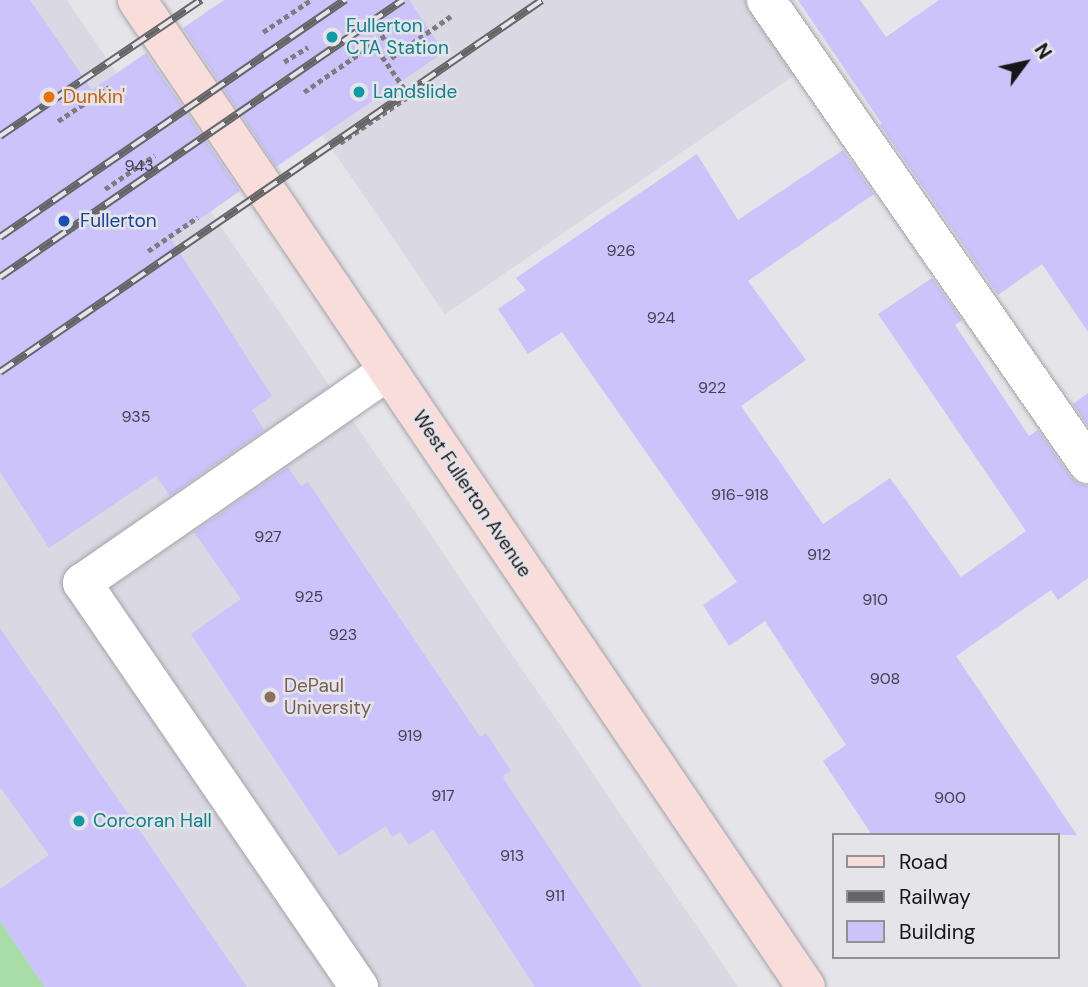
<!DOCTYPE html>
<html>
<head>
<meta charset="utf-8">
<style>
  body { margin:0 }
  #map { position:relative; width:1088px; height:987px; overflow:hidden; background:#e5e4e9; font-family:"DM Sans",sans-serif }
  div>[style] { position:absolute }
  .built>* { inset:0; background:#d9d8e3 }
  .green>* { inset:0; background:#a9dda7 }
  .building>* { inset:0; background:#cbc3fa }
  .path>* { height:4.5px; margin-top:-2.25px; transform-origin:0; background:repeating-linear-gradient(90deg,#7d7c7f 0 5px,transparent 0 8.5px) }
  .roads { filter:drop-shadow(0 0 2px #a5a4a8) drop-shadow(0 0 2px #a5a4a8) }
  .minor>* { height:38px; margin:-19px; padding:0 19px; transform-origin:19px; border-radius:19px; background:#fff }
  .major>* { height:38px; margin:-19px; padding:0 19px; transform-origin:19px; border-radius:19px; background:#f8dddb }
  .rail>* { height:8px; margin-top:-4px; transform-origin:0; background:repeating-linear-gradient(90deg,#e5e4e9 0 16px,#656467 0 32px); box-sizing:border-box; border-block:2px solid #656467 }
  .dots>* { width:19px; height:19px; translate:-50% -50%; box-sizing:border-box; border:4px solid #e5e4e9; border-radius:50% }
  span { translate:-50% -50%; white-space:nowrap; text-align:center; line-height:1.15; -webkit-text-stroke:5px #e5e4e9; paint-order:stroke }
  .number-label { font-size:16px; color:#434150 }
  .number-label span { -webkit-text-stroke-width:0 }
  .culture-label { font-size:19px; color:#0d838f }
  .left { translate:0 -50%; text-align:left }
  .food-label { font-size:19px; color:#c56008 }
  .transit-label { font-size:19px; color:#164399 }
  .street-label { font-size:19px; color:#161617 }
  .education-label { font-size:19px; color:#785e54 }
  .legend { position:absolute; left:832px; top:833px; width:228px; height:126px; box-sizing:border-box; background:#e5e4e9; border:2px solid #929295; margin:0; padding:9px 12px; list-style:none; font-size:21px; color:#161617 }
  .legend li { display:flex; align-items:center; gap:14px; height:35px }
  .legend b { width:35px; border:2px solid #929295 }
  .north { position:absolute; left:990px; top:28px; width:70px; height:70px; -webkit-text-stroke:5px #e5e4e9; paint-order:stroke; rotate:57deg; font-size:19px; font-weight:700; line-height:28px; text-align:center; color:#161617 }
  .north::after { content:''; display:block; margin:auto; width:24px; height:32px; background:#161617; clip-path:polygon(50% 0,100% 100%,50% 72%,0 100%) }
</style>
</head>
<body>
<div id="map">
  <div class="built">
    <div style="clip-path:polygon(0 0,67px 0,738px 987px,0 987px)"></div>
    <div style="clip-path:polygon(230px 0,766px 0,811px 64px,445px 314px)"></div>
  </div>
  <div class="green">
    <div style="clip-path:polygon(0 921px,45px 987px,0 987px)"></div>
  </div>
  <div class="building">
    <div style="clip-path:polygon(0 0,30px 0,92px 90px,146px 53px,240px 191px,171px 239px,272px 396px,252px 410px,264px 430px,170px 496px,156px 476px,49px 548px,0 472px)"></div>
    <div style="clip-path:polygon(224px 0,409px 0,444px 52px,276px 167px,183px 28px)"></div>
    <div style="clip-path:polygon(798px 0,860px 0,886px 37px,939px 0,1088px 0,1088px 332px,1042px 264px,998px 295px,880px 125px,882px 124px)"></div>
    <div style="clip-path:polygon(843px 150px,874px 194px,748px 281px,806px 360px,741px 406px,823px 524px,890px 478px,961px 577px,1026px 531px,878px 314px,932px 278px,962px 320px,955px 325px,1029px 436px,1038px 430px,1070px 476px,1078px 483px,1088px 486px,1088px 578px,1058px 600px,1051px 590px,956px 656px,1077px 835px,872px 835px,823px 761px,846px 745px,765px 621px,729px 646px,703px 605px,737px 582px,562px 332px,528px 354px,498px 309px,526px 290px,516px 278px,697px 154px,738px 220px)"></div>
    <div style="clip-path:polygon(1088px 393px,1088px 426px,1073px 404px)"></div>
    <div style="clip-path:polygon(288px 467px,301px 486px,308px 482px,480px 737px,486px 733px,511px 771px,503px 776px,505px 781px,642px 987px,535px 987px,433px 830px,409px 845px,400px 832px,392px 837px,386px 826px,339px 856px,191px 634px,241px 599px,194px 532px)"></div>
    <div style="clip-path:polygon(0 628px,122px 805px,247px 987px,45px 987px,0 921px,0 889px,49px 855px,0 787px)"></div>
  </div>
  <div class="path">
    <div style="left:263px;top:32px;width:58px;rotate:-33.7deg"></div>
    <div style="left:391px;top:58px;width:73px;rotate:-35deg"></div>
    <div style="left:284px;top:62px;width:28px;rotate:-32deg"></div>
    <div style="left:304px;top:92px;width:100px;rotate:-34.8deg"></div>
    <div style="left:58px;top:121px;width:61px;rotate:-33.7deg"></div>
    <div style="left:340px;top:143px;width:83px;rotate:-34.3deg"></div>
    <div style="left:409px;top:96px;width:63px;rotate:-124.7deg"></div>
    <div style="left:105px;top:189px;width:60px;rotate:-34.2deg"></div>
    <div style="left:148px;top:251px;width:60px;rotate:-34.2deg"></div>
  </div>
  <div class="roads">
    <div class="minor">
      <div style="left:766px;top:0;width:565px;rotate:55.24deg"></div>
      <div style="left:359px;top:987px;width:490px;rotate:-124.4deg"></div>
      <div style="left:82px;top:583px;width:372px;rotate:-34.7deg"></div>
    </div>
    <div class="major">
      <div style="left:137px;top:0;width:1192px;rotate:55.87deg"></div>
    </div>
  </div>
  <div class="rail">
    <div style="left:0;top:136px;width:243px;rotate:-34.1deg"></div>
    <div style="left:0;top:237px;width:419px;rotate:-34.5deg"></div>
    <div style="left:0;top:277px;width:489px;rotate:-34.5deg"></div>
    <div style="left:0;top:372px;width:657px;rotate:-34.46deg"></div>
  </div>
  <div class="dots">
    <div style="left:332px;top:37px;background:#0f9aa8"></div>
    <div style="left:359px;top:92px;background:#0f9aa8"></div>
    <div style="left:49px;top:97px;background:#e8710a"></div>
    <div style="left:64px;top:221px;background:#1a4fb4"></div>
    <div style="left:270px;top:697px;background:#8d6e63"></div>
    <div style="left:79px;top:821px;background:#0f9aa8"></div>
  </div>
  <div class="number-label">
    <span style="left:139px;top:166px">943</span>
    <span style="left:621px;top:251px">926</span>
    <span style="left:661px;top:318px">924</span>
    <span style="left:712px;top:388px">922</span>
    <span style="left:136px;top:417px">935</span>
    <span style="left:740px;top:495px">916-918</span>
    <span style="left:268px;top:537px">927</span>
    <span style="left:819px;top:555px">912</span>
    <span style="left:309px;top:597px">925</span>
    <span style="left:875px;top:600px">910</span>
    <span style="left:343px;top:635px">923</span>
    <span style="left:885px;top:679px">908</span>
    <span style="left:410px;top:736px">919</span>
    <span style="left:443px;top:796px">917</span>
    <span style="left:950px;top:798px">900</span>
    <span style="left:512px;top:856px">913</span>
    <span style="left:555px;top:896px">911</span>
  </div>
  <div class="culture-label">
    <span class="left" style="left:346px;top:37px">Fullerton<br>CTA Station</span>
    <span class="left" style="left:373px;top:92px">Landslide</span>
    <span class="left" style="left:93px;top:821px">Corcoran Hall</span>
  </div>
  <div class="food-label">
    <span class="left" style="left:63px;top:97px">Dunkin'</span>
  </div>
  <div class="transit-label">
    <span class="left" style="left:80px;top:221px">Fullerton</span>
  </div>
  <div class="street-label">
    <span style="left:472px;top:494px;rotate:56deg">West Fullerton Avenue</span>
  </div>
  <div class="education-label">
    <span class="left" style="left:284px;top:697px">DePaul<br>University</span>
  </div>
  <ul class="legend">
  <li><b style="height:9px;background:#f8dddb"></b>Road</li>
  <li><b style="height:9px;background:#656467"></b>Railway</li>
  <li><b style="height:19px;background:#cbc3fa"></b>Building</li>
  </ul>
  <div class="north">N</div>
</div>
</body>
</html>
